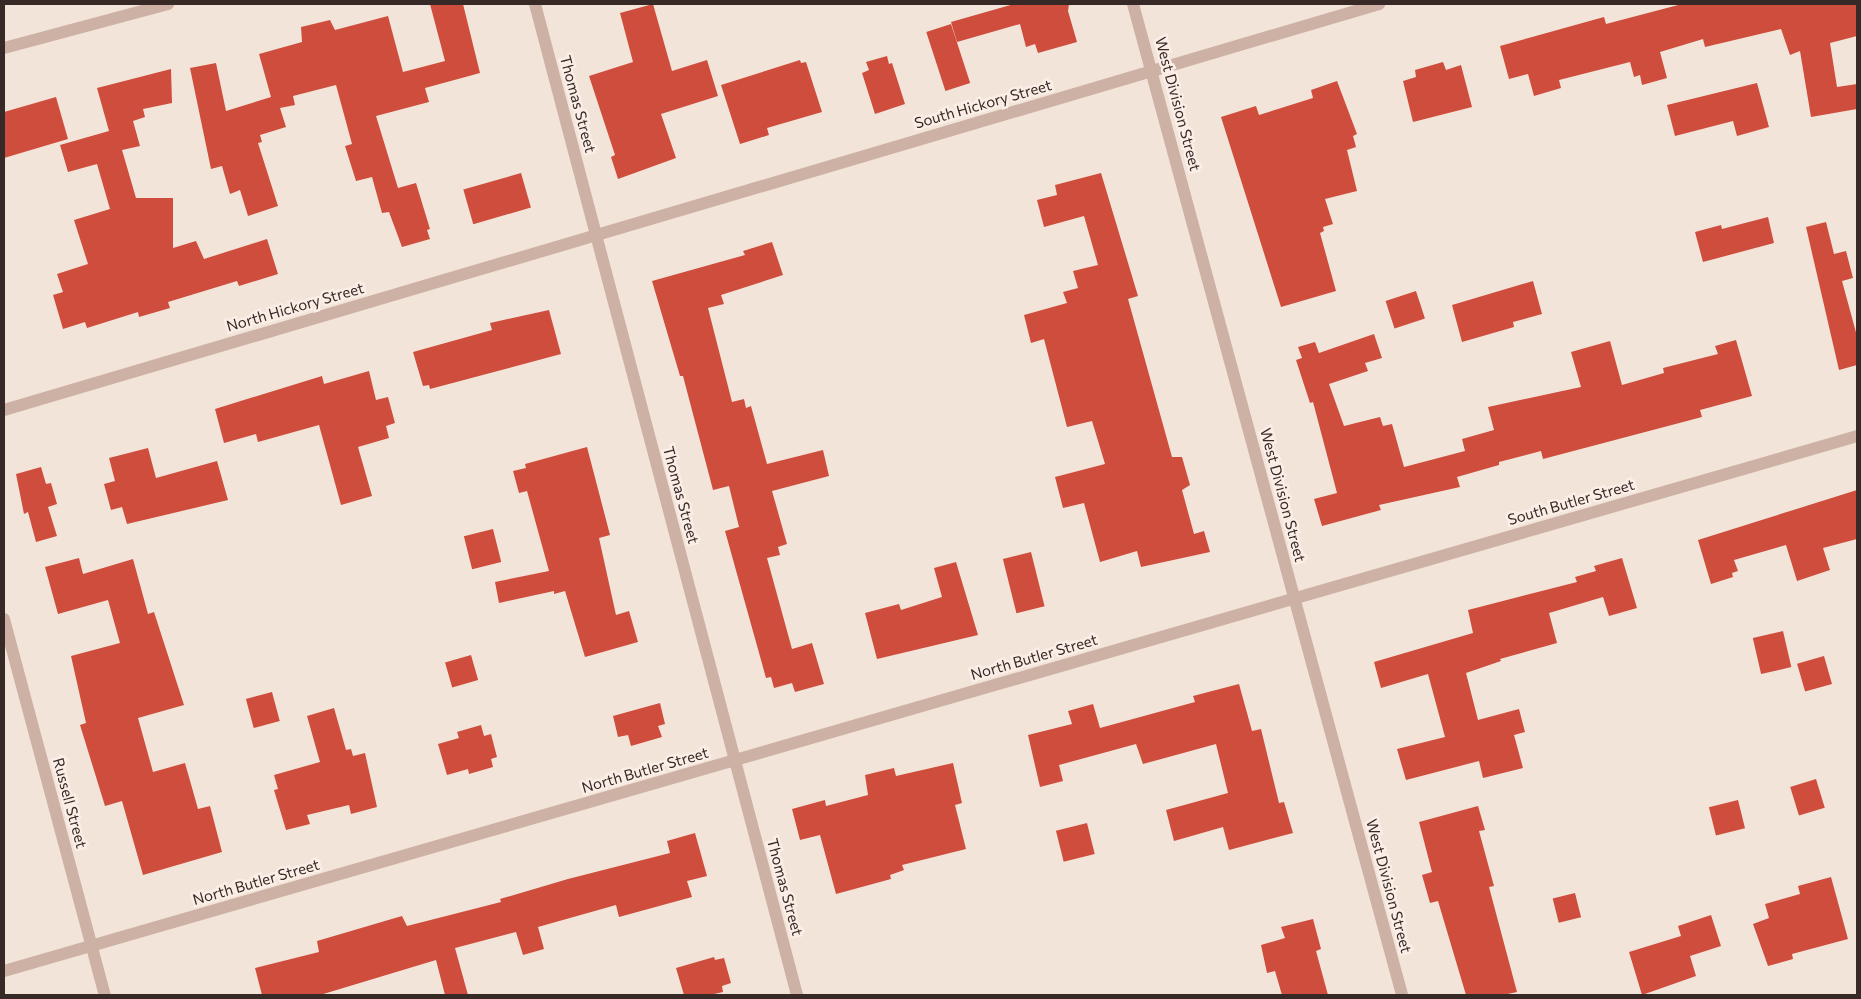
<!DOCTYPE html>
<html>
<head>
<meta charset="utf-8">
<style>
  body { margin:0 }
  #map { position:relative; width:1861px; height:999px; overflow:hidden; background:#f3e4d9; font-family:Commissioner,sans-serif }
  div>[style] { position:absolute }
  .building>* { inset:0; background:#ce4d3c; transform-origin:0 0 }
  .minor>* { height:12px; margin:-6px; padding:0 6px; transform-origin:6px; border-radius:6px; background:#ccb1a4 }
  span { translate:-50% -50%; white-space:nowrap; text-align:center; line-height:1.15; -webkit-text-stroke:5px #faeee6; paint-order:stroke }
  .street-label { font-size:15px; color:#372926 }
  .frame { position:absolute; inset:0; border:5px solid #372926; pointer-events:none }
</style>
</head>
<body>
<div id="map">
  <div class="building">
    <div style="clip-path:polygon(430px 4px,463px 4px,480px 73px,425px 88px,429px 102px,376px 116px,398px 188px,416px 183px,430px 229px,427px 230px,430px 239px,402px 247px,389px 212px,382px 213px,372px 177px,356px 181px,345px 146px,352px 144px,336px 85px,293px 96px,295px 105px,280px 108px,286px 127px,260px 135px,262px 142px,258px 143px,278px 206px,248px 216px,240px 190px,230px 194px,222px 166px,211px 169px,190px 68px,216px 63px,226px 111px,271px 97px,259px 54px,302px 42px,301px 27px,330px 20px,335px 30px,388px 16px,403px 72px,445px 61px)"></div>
    <div style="clip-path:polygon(653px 4px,672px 71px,707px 60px,718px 96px,661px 114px,676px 158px,618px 179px,611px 157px,615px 155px,589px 76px,633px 62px,620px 13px)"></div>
    <div style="clip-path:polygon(1014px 4px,1069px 4px,1068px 11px,1077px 42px,1038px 53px,1035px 44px,1026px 47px,1020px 24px,957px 42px,951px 22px)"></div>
    <div style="clip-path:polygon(1682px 4px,1857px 4px,1857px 36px,1830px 43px,1837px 87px,1857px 84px,1857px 109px,1811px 117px,1800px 51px,1790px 55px,1781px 29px,1705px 47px,1703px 39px,1660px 52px,1667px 78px,1642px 85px,1640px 75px,1634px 77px,1630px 62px,1559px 80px,1561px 88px,1534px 96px,1528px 74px,1509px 79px,1500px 46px,1604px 17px,1606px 24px)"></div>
    <div style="left:951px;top:24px;width:62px;height:26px;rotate:72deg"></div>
    <div style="clip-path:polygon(887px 56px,889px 64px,892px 63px,905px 104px,875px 114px,862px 73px,869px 70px,866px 62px)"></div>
    <div style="clip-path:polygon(800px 60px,801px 63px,806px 62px,822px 112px,767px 128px,769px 135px,740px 144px,721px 85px)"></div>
    <div style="clip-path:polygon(1443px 62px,1446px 70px,1461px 65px,1472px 107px,1413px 122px,1403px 81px,1416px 77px,1415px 70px)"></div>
    <div style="clip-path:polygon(171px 69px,172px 103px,143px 109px,145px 117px,133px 121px,140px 146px,122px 150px,136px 198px,173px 198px,173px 248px,196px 241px,204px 259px,267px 239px,278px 274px,239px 286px,237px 281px,168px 302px,170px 308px,139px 317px,138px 312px,87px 328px,85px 322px,63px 329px,53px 295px,63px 292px,57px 274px,88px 264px,74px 220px,110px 209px,97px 164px,68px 172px,60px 145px,109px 131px,97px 88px)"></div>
    <div style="clip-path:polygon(1337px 81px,1357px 134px,1353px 136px,1356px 147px,1347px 150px,1357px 191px,1325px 199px,1333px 224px,1323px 227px,1324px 231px,1320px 233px,1336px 291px,1281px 307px,1221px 117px,1256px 106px,1259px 115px,1313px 98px,1311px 90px)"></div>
    <div style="clip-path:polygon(1757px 83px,1769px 127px,1737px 136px,1733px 121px,1675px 136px,1667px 105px)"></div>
    <div style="clip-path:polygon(56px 97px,68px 139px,4px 158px,4px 112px)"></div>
    <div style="left:521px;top:173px;width:36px;height:60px;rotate:74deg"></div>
    <div style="clip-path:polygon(1101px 173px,1138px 296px,1128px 299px,1172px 457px,1182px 457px,1190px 485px,1182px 490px,1194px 534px,1204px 531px,1210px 552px,1141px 567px,1137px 551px,1100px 562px,1084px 503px,1063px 508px,1055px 477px,1105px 464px,1092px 421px,1067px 427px,1044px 339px,1031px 343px,1024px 315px,1067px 303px,1063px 292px,1078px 288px,1073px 271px,1098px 265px,1084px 216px,1044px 227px,1037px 200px,1057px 195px,1055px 185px)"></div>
    <div style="clip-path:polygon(1768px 217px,1774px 243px,1703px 262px,1695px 232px,1721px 225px,1722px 229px)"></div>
    <div style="clip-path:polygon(1826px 222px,1834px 254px,1846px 251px,1853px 278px,1842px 281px,1857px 336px,1857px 365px,1839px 370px,1806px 227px)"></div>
    <div style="clip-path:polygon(772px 242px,783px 275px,721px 295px,724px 304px,708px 308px,732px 402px,744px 399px,746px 408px,751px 406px,767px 464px,823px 450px,829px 476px,772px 491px,787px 544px,778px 547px,780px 555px,767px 558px,792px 649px,812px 643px,824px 684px,795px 692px,792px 683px,774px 688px,771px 677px,766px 678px,725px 531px,739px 527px,729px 486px,713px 490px,683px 376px,680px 376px,652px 281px,745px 255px,743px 251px)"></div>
    <div style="clip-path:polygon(1533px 281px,1542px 314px,1513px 322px,1514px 327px,1462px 342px,1452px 305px)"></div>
    <div style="left:1416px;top:291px;width:29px;height:32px;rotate:72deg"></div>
    <div style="clip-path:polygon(549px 310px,561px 354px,430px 389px,429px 385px,423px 386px,413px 352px,492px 330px,490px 323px)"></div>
    <div style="clip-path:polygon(1374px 334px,1382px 358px,1365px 363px,1368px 371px,1329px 384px,1344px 426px,1380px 417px,1383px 426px,1392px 424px,1404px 467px,1465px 451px,1462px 439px,1494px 430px,1488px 407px,1581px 387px,1571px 352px,1610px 341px,1622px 385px,1664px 373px,1663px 368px,1718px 354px,1715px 346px,1736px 340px,1752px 396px,1700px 410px,1702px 417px,1543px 459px,1541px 451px,1499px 462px,1499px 465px,1457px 477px,1460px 487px,1379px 505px,1381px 510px,1322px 526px,1314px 499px,1337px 493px,1313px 402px,1310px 403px,1296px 360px,1302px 358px,1298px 347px,1315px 342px,1319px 353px)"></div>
    <div style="clip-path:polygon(369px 371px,376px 400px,388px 397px,395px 423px,386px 426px,389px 438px,358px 447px,372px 496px,341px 505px,319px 425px,258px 442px,256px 434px,224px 443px,215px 409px,322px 376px,324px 384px)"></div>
    <div style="clip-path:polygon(587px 447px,610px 535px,599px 538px,616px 615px,629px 611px,638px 642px,585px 657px,565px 591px,554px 594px,554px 591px,499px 603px,495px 582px,549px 571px,527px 491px,519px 493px,513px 471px,526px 468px,525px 464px)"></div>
    <div style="clip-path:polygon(148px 448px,156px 478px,217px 461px,228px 500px,127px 524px,122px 507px,111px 510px,104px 484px,115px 481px,109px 458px)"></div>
    <div style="clip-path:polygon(41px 467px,46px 484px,51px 483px,57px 504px,48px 507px,57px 536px,36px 542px,28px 512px,24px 514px,16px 474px)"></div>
    <div style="clip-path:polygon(1857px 490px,1857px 539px,1823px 548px,1830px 570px,1797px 581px,1786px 545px,1734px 560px,1738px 571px,1732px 573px,1733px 577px,1711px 584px,1698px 540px)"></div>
    <div style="left:493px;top:529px;width:34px;height:30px;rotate:76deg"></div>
    <div style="left:1031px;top:552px;width:56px;height:29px;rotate:76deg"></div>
    <div style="clip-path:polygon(79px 558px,83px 574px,133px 559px,148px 614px,154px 612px,184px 705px,138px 718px,153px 772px,185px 763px,198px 809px,210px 806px,222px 852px,143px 875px,122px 801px,105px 806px,80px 725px,86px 723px,71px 656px,120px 643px,108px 600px,58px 614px,45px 567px)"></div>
    <div style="clip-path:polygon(1622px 558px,1637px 608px,1609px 616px,1603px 597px,1549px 613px,1557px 643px,1500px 659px,1501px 661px,1466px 673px,1478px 720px,1519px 709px,1525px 732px,1514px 735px,1523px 768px,1483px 778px,1479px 761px,1406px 780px,1397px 749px,1445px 737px,1428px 674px,1381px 688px,1374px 662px,1473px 633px,1468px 610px,1577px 582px,1575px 577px,1596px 571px,1594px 566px)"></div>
    <div style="clip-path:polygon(956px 562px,978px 635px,877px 659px,865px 613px,899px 604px,901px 610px,942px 597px,934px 568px)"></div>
    <div style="left:1783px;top:631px;width:37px;height:31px;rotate:77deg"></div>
    <div style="left:471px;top:655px;width:26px;height:27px;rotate:74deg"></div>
    <div style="left:1824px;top:656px;width:29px;height:28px;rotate:74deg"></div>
    <div style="clip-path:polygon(1239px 684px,1252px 731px,1261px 729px,1279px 803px,1284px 802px,1293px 833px,1229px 850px,1223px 827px,1174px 841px,1166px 810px,1228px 793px,1216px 744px,1143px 764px,1136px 744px,1059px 765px,1063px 781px,1040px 787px,1028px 735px,1072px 724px,1068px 711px,1093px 704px,1100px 728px,1195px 702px,1193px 696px)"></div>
    <div style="left:272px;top:692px;width:30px;height:27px;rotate:75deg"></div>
    <div style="clip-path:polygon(660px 703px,665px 724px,658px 726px,662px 737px,631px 746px,628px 735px,618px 737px,613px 716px)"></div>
    <div style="clip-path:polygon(334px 708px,346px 750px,351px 749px,353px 756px,365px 753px,377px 807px,351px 814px,349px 805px,307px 815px,310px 824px,286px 830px,274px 790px,278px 789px,274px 775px,320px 762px,307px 716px)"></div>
    <div style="clip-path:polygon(481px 725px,484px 736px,491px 734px,497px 757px,491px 759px,493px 767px,469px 774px,468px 769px,447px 775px,438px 744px,459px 738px,457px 732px)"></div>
    <div style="clip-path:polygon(953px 763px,962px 803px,955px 805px,966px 849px,902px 865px,904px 870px,890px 875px,891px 879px,836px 894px,820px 835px,800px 840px,792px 809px,825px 800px,826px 806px,868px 795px,865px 775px,894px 768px,896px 776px)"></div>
    <div style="left:1816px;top:779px;width:30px;height:27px;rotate:73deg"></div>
    <div style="left:1738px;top:800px;width:29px;height:30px;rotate:76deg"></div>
    <div style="clip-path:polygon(1478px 806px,1485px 830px,1479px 831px,1494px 886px,1489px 887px,1517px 992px,1503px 995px,1466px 995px,1438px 901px,1430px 903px,1422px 875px,1432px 872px,1419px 822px)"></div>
    <div style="left:1087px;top:823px;width:32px;height:32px;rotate:76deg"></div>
    <div style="clip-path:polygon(695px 833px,707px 876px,687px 881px,692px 897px,619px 917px,616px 905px,538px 927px,544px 949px,523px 955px,516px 932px,455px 948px,468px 995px,445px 995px,436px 960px,320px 995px,262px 995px,255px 968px,319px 952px,317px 941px,402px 916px,407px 926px,501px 902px,500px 899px,568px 879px,670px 853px,667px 841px)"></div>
    <div style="clip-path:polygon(1831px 877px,1848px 939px,1792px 954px,1793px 959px,1768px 966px,1753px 924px,1769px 918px,1765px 904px,1800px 894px,1798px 886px)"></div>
    <div style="left:1575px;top:893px;width:25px;height:23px;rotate:76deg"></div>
    <div style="clip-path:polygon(1711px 915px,1721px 946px,1690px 956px,1696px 976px,1642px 995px,1629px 952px,1681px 936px,1678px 926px)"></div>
    <div style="clip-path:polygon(1313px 919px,1321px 949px,1316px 951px,1328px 995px,1282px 995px,1275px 971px,1267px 973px,1261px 945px,1285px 938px,1281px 927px)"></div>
    <div style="clip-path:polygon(714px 957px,715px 960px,724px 958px,731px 983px,722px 986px,723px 992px,710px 995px,684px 995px,676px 968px)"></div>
  </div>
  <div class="minor">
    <div style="left:535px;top:4px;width:1025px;rotate:75.19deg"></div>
    <div style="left:1133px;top:4px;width:1027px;rotate:74.81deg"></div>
    <div style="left:4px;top:48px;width:170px;rotate:-15deg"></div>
    <div style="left:4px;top:410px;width:1434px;rotate:-16.45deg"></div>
    <div style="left:4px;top:619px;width:389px;rotate:75deg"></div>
    <div style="left:4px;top:971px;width:1929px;rotate:-16.1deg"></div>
  </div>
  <div class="street-label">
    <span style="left:578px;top:104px;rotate:75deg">Thomas Street</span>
    <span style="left:983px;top:104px;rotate:-16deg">South Hickory Street</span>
    <span style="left:1178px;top:104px;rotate:75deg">West Division Street</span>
    <span style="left:295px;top:307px;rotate:-16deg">North Hickory Street</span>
    <span style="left:681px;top:495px;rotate:75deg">Thomas Street</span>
    <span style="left:1283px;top:495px;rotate:75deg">West Division Street</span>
    <span style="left:1571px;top:502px;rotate:-16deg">South Butler Street</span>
    <span style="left:1034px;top:657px;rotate:-16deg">North Butler Street</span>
    <span style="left:645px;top:770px;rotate:-16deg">North Butler Street</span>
    <span style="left:70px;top:803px;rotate:75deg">Russell Street</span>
    <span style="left:256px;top:882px;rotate:-16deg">North Butler Street</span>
    <span style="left:1389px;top:886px;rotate:75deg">West Division Street</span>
    <span style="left:785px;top:887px;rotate:75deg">Thomas Street</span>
  </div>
  <div class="frame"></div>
</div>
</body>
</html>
